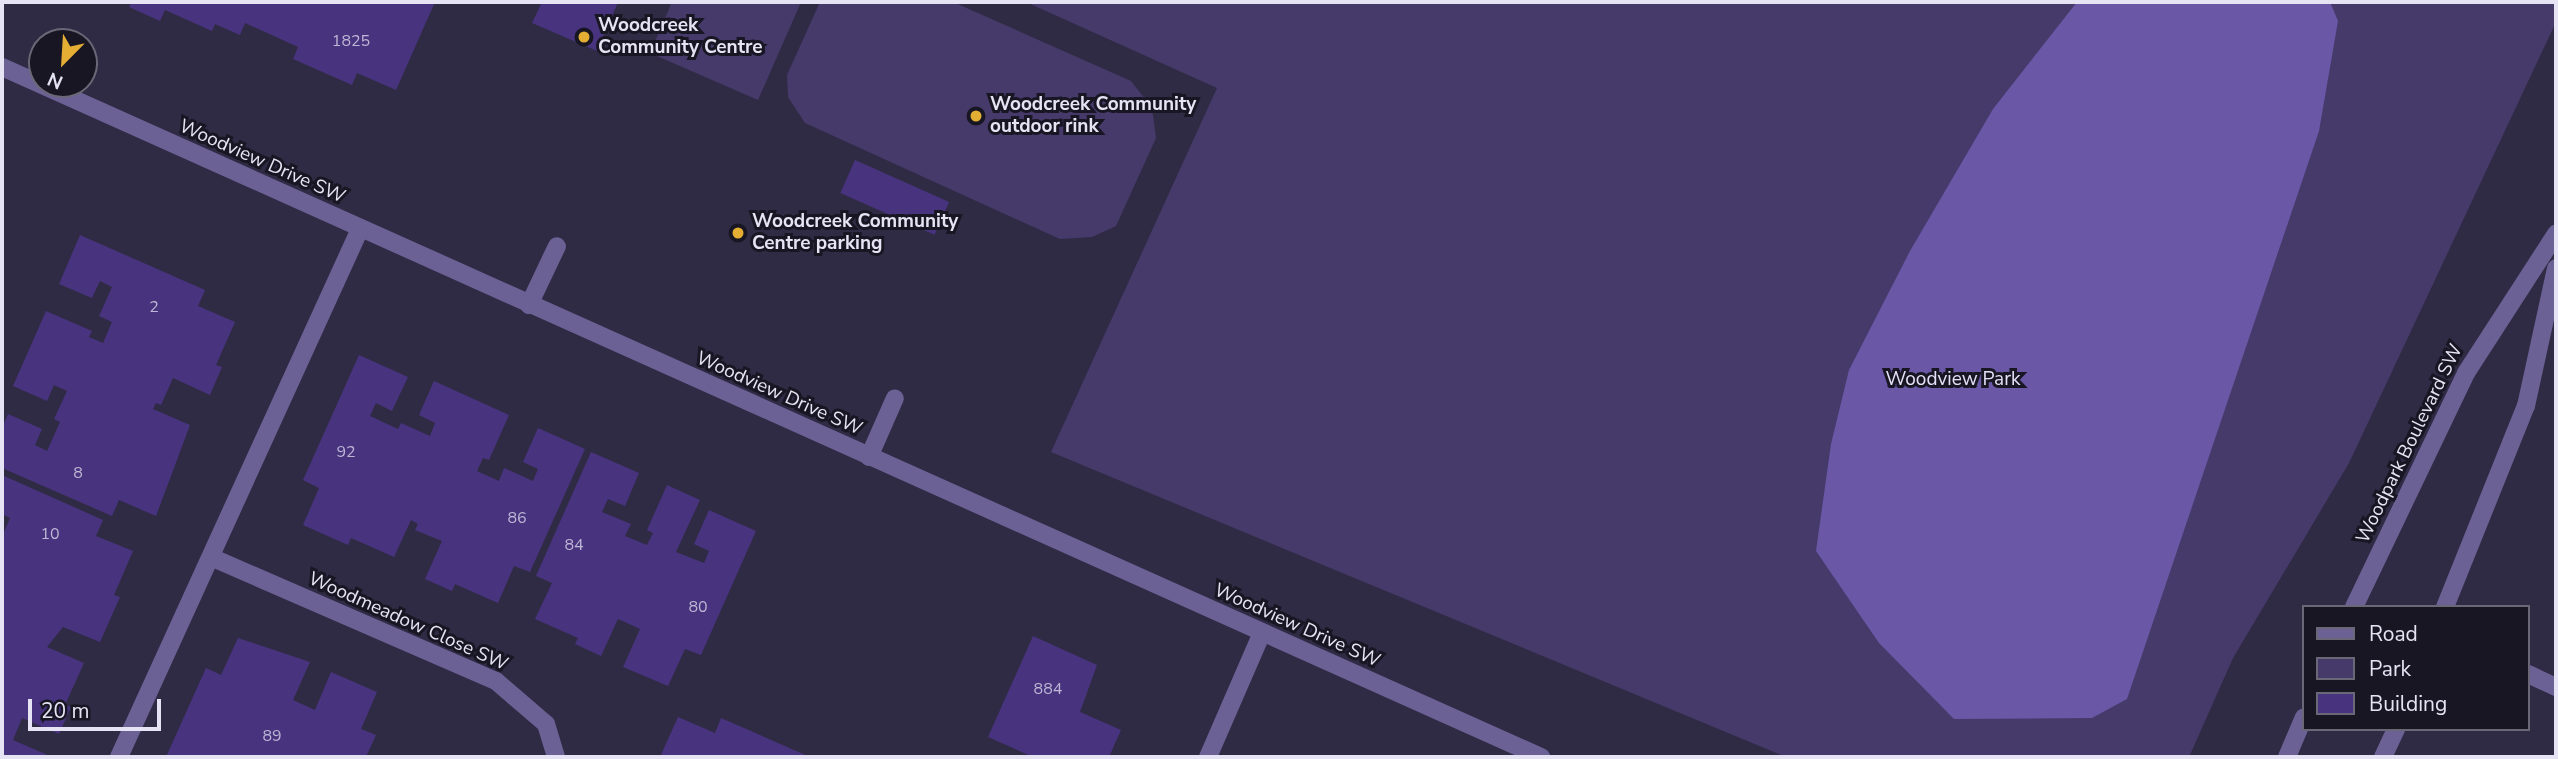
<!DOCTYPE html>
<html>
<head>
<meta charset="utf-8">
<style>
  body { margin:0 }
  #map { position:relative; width:2558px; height:759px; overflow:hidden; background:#302b45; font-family:"Nunito Sans",sans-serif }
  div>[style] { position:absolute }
  .green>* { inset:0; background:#463a6b }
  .forest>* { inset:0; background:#6a57a6 }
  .building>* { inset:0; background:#48337e; transform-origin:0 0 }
  .minor>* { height:18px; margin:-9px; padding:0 9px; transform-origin:9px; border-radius:9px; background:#6b6195 }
  .dots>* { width:19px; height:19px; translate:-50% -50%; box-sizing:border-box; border:4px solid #181622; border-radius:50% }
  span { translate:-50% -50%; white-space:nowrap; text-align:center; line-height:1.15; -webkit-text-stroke:6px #181622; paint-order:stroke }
  .number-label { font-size:16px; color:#beb7d6 }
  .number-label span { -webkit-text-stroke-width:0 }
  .poi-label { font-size:19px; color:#e5e3f4; font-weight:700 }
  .left { translate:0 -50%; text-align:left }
  .street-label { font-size:19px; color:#e5e3f4 }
  .park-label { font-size:19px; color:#e4e0f7 }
  .frame { position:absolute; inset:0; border:4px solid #e5e3f4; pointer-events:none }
  .legend { position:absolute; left:2302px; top:605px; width:228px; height:126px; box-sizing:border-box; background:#181622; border:2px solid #6a6876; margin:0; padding:9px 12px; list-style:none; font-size:21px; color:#e5e3f4 }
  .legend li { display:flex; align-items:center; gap:14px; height:35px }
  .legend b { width:35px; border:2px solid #6a6876 }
  .north { position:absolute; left:28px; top:28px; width:70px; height:70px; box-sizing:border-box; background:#181622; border:2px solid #6a6876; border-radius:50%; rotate:204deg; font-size:19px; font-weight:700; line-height:28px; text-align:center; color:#e5e3f4 }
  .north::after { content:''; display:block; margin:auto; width:24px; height:32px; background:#e4ae35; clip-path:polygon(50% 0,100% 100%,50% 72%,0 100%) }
  .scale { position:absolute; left:28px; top:699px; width:133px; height:32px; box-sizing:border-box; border:4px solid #e5e3f4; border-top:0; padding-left:9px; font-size:21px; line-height:24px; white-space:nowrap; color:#e5e3f4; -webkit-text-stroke:5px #181622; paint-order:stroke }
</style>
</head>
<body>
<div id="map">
  <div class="green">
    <div style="clip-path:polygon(672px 2px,801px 2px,758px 100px,650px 53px)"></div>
    <div style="clip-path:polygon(820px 2px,953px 2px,1131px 81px,1152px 108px,1156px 138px,1116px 226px,1092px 237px,1060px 239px,805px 123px,788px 97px,787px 75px)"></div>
    <div style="clip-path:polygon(1026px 2px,2556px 2px,2556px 22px,2349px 463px,2233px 658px,2189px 757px,1786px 757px,1051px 452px,1217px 88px)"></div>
  </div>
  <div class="forest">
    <div style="clip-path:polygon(2077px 2px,2330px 2px,2338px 21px,2319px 131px,2127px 699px,2092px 718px,1954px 719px,1879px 643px,1816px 551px,1831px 444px,1849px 370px,1910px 251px,1993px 109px)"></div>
  </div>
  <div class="building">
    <div style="clip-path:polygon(132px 2px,435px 2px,396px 90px,357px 73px,352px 85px,293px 59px,298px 47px,245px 23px,240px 35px,215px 24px,212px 31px,165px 10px,160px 21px,129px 7px)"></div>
    <div style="clip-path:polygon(542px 2px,618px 2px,597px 51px,532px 23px)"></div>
    <div style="left:855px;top:160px;width:103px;height:36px;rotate:24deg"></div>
    <div style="clip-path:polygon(80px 235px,205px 290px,198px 306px,235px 322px,216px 365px,222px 367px,210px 395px,173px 378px,161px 405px,156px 403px,153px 409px,190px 425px,156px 516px,119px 500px,112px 516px,2px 468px,2px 428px,8px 414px,42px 429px,35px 445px,47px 451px,60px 422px,54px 419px,67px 391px,54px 385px,47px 401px,13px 386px,46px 311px,92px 331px,89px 337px,103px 343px,112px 322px,99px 316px,112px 287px,100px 281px,92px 298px,59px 284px)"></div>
    <div style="clip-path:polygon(359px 355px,408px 377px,392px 411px,376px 403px,370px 416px,398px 429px,401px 423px,430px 436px,435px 423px,419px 415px,434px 381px,509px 415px,489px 460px,483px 458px,477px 471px,499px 481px,504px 468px,533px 481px,538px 469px,523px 462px,538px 428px,585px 449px,530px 572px,514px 566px,498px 603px,455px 584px,452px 591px,425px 579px,442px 541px,415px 530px,418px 524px,411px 520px,394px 557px,351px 538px,348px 545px,303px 525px,319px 488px,303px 480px)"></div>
    <div style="clip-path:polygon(591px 452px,639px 473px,625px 506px,608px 499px,602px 512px,631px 524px,625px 536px,647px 545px,653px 533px,647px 530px,667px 485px,700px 500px,676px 552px,704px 563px,709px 551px,694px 544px,709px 510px,756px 531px,701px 655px,685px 649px,668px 686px,623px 667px,640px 629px,618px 619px,601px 656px,575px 644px,578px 638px,535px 619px,552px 583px,536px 576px)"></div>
    <div style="clip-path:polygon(2px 475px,103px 520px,96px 536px,133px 551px,114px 595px,120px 597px,100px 642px,63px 627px,47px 647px,84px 663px,65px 705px,71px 707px,59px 734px,22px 718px,13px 740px,52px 757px,2px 757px,2px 537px,10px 518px,2px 514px)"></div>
    <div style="clip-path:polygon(1033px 636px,1097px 665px,1080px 712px,1121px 730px,1109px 757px,1033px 757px,988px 737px)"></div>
    <div style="clip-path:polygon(238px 638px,310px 662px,293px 700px,315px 710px,331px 672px,377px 692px,361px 729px,376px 735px,366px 757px,166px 757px,206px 668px,221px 675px)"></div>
    <div style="clip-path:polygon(678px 717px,715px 733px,721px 718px,810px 757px,660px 757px)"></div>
  </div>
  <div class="minor">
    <div style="left:2px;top:67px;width:1687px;rotate:24.15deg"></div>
    <div style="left:529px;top:305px;width:65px;rotate:-64.6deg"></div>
    <div style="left:869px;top:457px;width:64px;rotate:-66.2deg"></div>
    <div style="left:213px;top:558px;width:309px;rotate:23.5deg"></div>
    <div style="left:496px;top:681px;width:66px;rotate:40.7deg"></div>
    <div style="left:546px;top:724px;width:34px;rotate:73deg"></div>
    <div style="left:2354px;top:607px;width:259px;rotate:-64.4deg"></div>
    <div style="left:2466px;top:373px;width:166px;rotate:-57.1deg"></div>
    <div style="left:2445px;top:607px;width:217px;rotate:-68.1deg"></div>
    <div style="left:2526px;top:406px;width:141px;rotate:-77.7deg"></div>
    <div style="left:2528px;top:674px;width:31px;rotate:25deg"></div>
    <div style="left:119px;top:757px;width:580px;rotate:-65.47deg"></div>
    <div style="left:1208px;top:757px;width:135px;rotate:-66.5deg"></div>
    <div style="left:2287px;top:757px;width:43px;rotate:-67deg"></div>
    <div style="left:2383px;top:757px;width:31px;rotate:-65deg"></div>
  </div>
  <div class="dots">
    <div style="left:584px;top:37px;background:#e4ae35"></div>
    <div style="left:976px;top:116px;background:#e4ae35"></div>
    <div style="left:738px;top:233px;background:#e4ae35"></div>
  </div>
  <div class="number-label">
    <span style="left:351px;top:41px">1825</span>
    <span style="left:154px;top:307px">2</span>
    <span style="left:346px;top:452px">92</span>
    <span style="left:78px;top:473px">8</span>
    <span style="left:517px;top:518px">86</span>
    <span style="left:50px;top:534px">10</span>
    <span style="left:574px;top:545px">84</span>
    <span style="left:698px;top:607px">80</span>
    <span style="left:1048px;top:689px">884</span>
    <span style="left:272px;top:736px">89</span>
  </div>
  <div class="poi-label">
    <span class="left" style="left:598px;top:37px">Woodcreek<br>Community Centre</span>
    <span class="left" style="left:990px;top:116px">Woodcreek Community<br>outdoor rink</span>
    <span class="left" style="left:752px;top:233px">Woodcreek Community<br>Centre parking</span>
  </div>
  <div class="street-label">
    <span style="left:262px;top:162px;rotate:24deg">Woodview Drive SW</span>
    <span style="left:779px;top:394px;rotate:24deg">Woodview Drive SW</span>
    <span style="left:2410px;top:444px;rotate:-64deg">Woodpark Boulevard SW</span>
    <span style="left:408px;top:622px;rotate:24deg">Woodmeadow Close SW</span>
    <span style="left:1297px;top:626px;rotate:24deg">Woodview Drive SW</span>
  </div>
  <div class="park-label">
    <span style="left:1953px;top:380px">Woodview Park</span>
  </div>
  <div class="frame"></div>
  <ul class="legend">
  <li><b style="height:9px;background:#6b6195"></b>Road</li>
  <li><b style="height:19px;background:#463a6b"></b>Park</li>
  <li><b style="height:19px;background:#48337e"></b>Building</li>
  </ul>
  <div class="north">N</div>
  <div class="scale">20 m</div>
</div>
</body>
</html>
